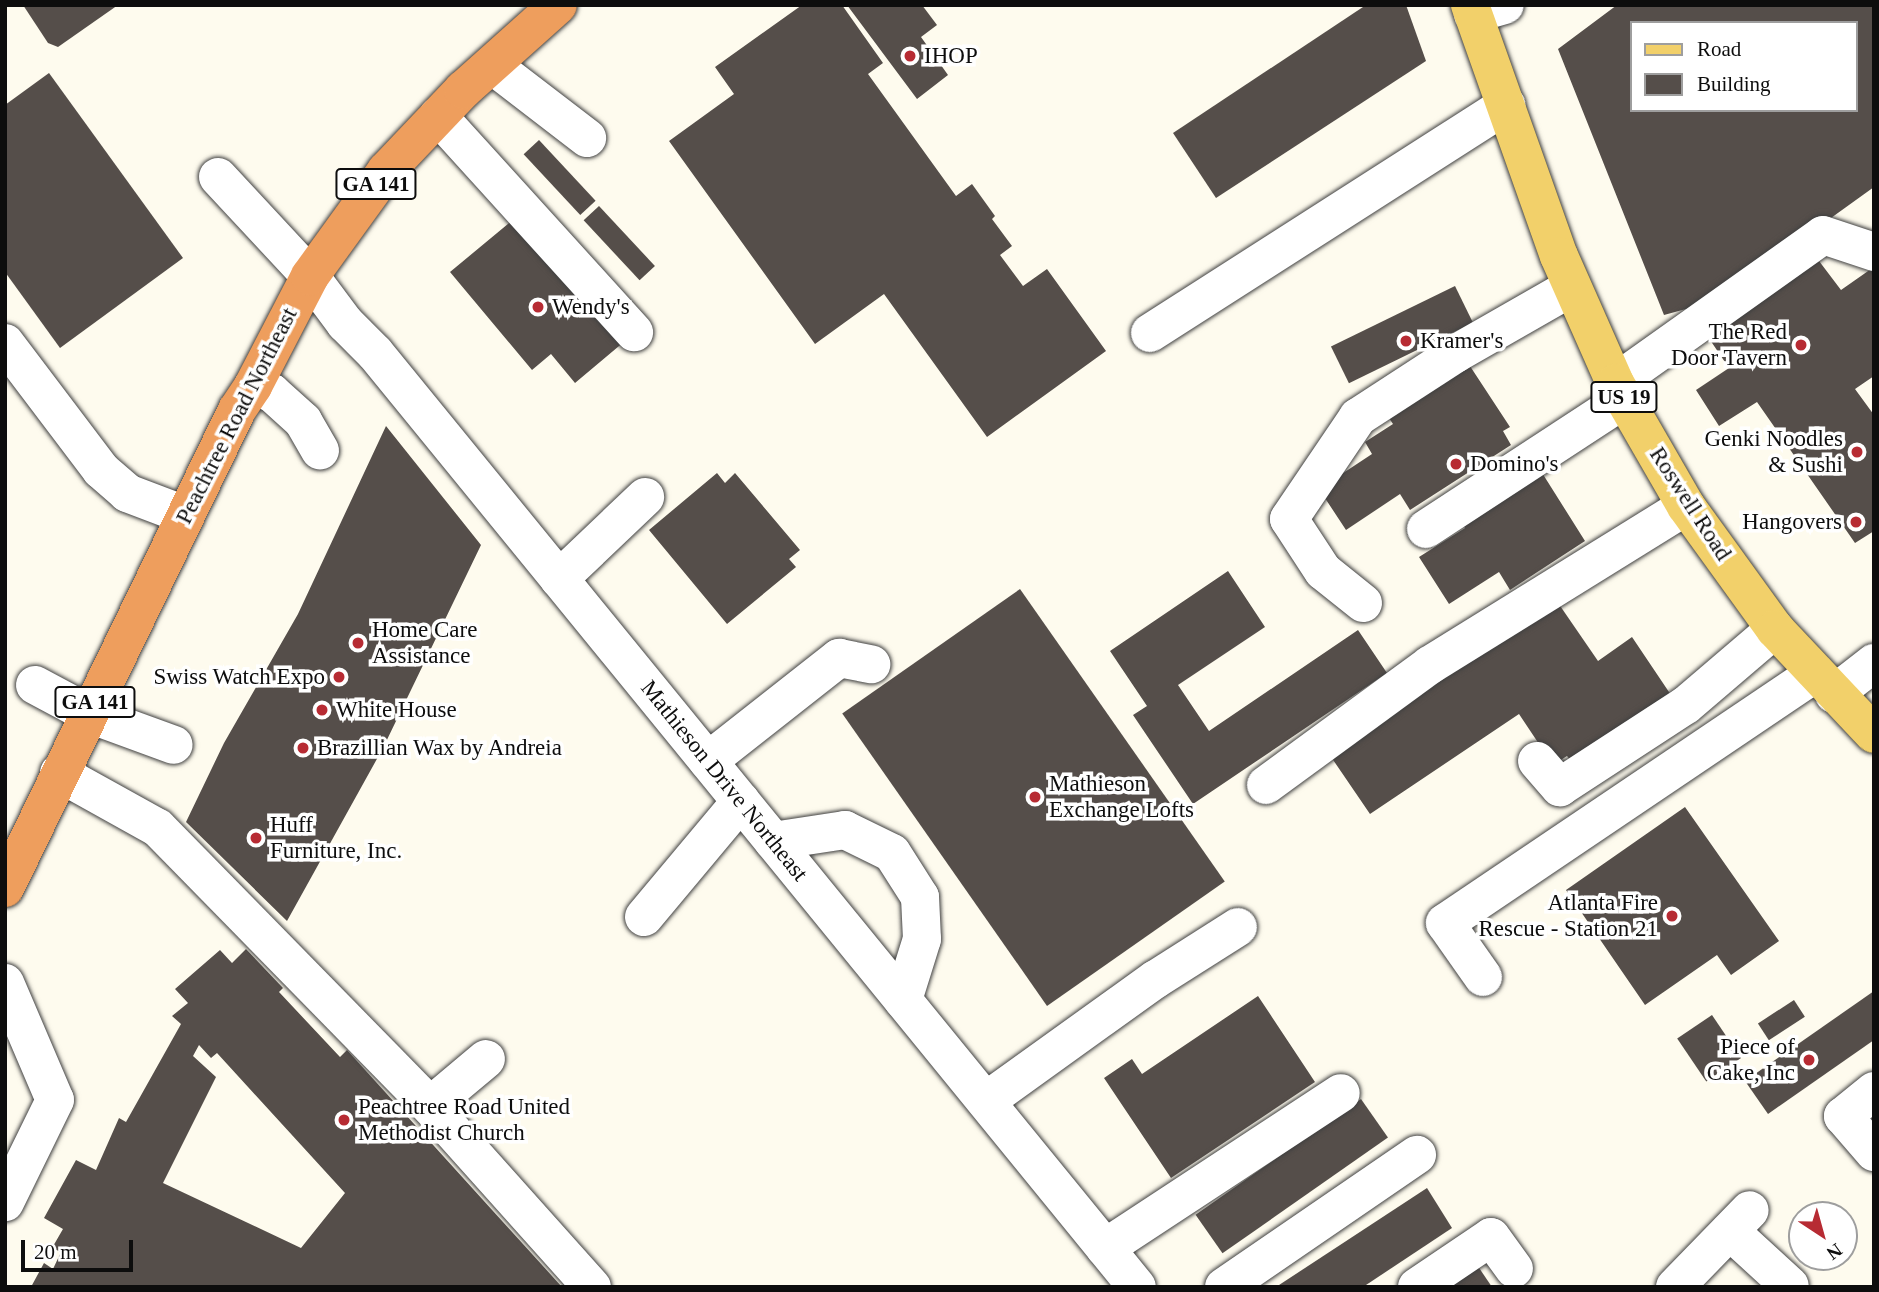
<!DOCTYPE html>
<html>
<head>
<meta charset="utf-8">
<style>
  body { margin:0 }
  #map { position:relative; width:1879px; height:1292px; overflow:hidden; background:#fefbee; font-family:Georgia,serif }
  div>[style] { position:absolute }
  .building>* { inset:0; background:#554e4a; transform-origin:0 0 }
  .roads { filter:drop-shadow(0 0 2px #404040) drop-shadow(0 0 2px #404040) }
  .minor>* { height:38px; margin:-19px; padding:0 19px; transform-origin:19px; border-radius:19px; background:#fff }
  .major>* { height:38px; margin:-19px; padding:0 19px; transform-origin:19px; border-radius:19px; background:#f2d06a }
  .highway>* { height:38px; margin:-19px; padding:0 19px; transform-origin:19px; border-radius:19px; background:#ee9e5d }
  .dots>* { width:19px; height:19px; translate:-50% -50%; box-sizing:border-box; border:4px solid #fff; border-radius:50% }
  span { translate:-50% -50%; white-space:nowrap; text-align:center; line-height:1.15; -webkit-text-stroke:7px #fff; paint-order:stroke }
  .shield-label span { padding:2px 5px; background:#fff; border:2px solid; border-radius:5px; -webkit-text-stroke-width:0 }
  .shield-label { font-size:21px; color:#0d0d0d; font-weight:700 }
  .poi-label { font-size:23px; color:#0d0d0d }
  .left { translate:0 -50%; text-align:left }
  .right { translate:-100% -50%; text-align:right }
  .street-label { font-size:23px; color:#0d0d0d }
  .frame { position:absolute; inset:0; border:7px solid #0d0d0d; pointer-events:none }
  .legend { position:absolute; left:1630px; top:21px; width:228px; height:91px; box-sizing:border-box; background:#fff; border:2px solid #9e9e9e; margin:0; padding:9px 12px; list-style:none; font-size:21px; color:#0d0d0d }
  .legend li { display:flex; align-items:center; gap:14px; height:35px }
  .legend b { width:35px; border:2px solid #9e9e9e }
  .north { position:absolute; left:1788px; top:1201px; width:70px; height:70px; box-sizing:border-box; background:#fff; border:2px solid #9e9e9e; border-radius:50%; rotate:144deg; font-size:19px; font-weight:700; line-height:28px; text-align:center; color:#0d0d0d }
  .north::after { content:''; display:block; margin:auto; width:24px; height:32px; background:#b72b33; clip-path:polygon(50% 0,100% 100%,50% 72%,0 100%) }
  .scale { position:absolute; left:21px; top:1240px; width:112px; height:32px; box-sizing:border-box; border:4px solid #0d0d0d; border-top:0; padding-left:9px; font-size:21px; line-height:24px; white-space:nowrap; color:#0d0d0d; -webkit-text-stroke:5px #fff; paint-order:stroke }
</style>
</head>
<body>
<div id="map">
  <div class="building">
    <div style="clip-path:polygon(23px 5px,118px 5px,58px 47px,48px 43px)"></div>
    <div style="clip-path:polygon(802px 5px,842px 5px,883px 63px,868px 74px,956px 196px,972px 184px,995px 216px,992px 219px,1012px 246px,1000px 255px,1023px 286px,1047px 269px,1106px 351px,987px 437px,884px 294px,815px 344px,669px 141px,734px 94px,715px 67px)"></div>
    <div style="clip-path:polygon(847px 5px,922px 5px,937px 25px,921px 37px,948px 75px,917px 99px)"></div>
    <div style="clip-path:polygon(1366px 5px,1406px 5px,1426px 61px,1216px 198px,1173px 133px)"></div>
    <div style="clip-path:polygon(evenodd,1617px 5px,1874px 5px,1874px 187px,1692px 318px,1686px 309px,1664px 315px,1558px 49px,1617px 5px,1632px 23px,1856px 23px,1856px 110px,1632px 110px,1632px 23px)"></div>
    <div style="clip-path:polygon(49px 73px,183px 258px,60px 348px,5px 272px,5px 105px)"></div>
    <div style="left:539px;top:140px;width:83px;height:21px;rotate:47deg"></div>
    <div style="left:599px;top:206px;width:82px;height:21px;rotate:47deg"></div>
    <div style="clip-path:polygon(520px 214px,625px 341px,575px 383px,551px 354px,532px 370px,450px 272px)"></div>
    <div style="clip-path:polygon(1816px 257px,1841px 290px,1871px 269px,1874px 273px,1874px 376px,1855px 389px,1874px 415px,1874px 531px,1855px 543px,1757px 402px,1719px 426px,1696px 390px,1729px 368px,1706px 334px)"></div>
    <div style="left:1455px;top:286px;width:41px;height:138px;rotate:64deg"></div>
    <div style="clip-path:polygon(1466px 360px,1510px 427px,1503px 431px,1511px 445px,1410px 510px,1400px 494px,1346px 530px,1319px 489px,1372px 454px,1365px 442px,1393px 424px,1385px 412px)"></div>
    <div style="clip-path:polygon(386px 426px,481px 545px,383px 748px,287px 921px,186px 822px,224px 743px,298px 614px)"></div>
    <div style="clip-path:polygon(1539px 468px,1585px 541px,1510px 590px,1499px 572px,1449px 604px,1419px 557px,1465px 528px,1458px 516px)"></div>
    <div style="clip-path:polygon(717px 473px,725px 483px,735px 473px,800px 550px,789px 559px,796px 567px,727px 624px,649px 530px)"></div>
    <div style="clip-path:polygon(1228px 571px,1265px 627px,1178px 685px,1209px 731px,1358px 630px,1387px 673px,1193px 804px,1133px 715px,1147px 706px,1110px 651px)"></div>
    <div style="left:1020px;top:589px;width:357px;height:217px;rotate:55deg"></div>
    <div style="clip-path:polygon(1554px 597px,1598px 661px,1632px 637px,1671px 695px,1572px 762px,1567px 756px,1553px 765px,1519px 714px,1370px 814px,1327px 751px)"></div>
    <div style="clip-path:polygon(1685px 807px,1779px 941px,1731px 975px,1717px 955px,1645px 1005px,1566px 890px)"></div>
    <div style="clip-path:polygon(evenodd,246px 949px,283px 988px,279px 992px,340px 1057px,347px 1050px,562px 1287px,31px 1287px,44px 1263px,53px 1269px,61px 1252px,52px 1248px,63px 1229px,44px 1218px,76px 1160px,96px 1170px,119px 1118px,126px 1122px,181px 1024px,172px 1016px,188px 1003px,175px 989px,220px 950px,232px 963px,246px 949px,199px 1045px,211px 1058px,217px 1053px,345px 1193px,301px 1248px,163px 1183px,216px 1077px,193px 1056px,199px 1045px)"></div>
    <div style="clip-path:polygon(1874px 991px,1874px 1040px,1768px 1114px,1745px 1081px)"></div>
    <div style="clip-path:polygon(1258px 996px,1315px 1082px,1171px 1178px,1104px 1078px,1132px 1059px,1142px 1074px)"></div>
    <div style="left:1794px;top:1000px;width:20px;height:43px;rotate:57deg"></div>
    <div style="left:1712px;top:1015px;width:52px;height:42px;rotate:56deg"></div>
    <div style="left:1361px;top:1099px;width:47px;height:202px;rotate:55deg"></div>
    <div style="clip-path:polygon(1427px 1188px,1452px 1228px,1363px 1287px,1276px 1287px)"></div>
    <div style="clip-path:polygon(1471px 1256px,1492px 1287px,1427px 1287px)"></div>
  </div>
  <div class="roads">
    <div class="minor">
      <div style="left:1473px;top:14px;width:33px;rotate:-16deg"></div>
      <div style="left:492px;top:65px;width:120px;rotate:37.5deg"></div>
      <div style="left:438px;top:116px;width:292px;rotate:47.8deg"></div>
      <div style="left:218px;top:177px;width:135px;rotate:47.1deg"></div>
      <div style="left:310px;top:276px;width:59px;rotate:53.3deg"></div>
      <div style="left:345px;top:323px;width:42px;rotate:45deg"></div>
      <div style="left:375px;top:353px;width:1205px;rotate:50.79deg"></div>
      <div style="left:1150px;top:333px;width:423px;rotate:-32.6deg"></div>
      <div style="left:5px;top:343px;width:159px;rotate:52.9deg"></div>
      <div style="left:101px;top:470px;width:35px;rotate:41deg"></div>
      <div style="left:127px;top:493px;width:62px;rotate:20.8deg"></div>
      <div style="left:1615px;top:383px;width:255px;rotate:-35.4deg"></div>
      <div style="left:1823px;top:235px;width:54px;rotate:18.4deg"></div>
      <div style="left:253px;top:386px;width:20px;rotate:20deg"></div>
      <div style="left:272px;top:393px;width:42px;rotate:42.1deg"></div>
      <div style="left:303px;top:421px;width:34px;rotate:60deg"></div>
      <div style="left:1426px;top:529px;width:238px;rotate:-33.2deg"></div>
      <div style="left:559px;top:579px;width:119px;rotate:-43.6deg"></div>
      <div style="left:1363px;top:603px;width:51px;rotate:-141.3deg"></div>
      <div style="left:1323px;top:571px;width:62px;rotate:-123.2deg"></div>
      <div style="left:1289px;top:519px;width:123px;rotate:-55.9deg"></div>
      <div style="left:1358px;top:417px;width:116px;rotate:-33deg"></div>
      <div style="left:1455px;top:354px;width:135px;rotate:-29.8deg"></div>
      <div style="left:35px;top:685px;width:61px;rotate:28.2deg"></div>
      <div style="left:89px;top:714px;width:90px;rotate:20deg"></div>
      <div style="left:1834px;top:694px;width:51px;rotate:-37.8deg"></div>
      <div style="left:708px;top:761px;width:167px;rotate:-38.2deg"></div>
      <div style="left:839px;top:658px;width:33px;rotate:11deg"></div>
      <div style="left:1537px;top:761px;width:35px;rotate:49deg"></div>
      <div style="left:1560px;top:787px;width:150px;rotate:-33.1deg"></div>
      <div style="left:1686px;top:705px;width:117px;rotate:-40.5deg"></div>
      <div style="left:59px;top:773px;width:113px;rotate:29.1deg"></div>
      <div style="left:158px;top:828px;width:389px;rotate:45.6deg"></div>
      <div style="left:430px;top:1106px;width:243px;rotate:48.2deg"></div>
      <div style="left:1266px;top:785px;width:203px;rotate:-36.2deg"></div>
      <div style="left:1430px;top:665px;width:301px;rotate:-31.8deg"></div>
      <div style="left:773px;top:841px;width:73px;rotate:-8.7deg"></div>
      <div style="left:845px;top:830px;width:52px;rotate:26.1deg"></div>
      <div style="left:892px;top:853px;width:52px;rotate:57.5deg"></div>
      <div style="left:920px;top:897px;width:42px;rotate:87.3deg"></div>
      <div style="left:922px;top:939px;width:64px;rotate:107.3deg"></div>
      <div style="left:644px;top:917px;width:151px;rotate:-50.1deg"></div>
      <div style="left:1483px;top:977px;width:66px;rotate:-125.1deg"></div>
      <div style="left:1445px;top:923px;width:447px;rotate:-34deg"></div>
      <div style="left:5px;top:983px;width:127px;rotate:66.9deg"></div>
      <div style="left:55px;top:1100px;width:114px;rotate:116.1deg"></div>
      <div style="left:1874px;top:1091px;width:40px;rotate:141deg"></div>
      <div style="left:1843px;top:1116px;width:48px;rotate:49.3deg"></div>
      <div style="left:986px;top:1101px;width:209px;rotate:-35.7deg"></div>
      <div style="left:1156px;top:979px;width:97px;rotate:-32.4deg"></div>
      <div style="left:430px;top:1106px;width:73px;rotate:-40deg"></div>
      <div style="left:1730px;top:1231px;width:81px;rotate:42.5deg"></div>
      <div style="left:1105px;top:1248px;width:282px;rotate:-33.3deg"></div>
      <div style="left:1224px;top:1287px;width:234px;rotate:-34.4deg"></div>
      <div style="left:1417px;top:1287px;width:89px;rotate:-34deg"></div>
      <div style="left:1491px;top:1237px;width:39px;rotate:54deg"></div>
      <div style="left:1675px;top:1287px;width:107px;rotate:-45.8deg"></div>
    </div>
    <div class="major">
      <div style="left:1470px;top:5px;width:266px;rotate:70.5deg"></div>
      <div style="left:1559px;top:256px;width:139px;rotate:66.2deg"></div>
      <div style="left:1615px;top:383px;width:142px;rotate:60deg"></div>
      <div style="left:1686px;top:506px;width:152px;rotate:54.1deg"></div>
      <div style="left:1775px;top:629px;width:144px;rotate:46.7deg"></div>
    </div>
    <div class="highway">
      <div style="left:5px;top:888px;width:531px;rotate:-64.11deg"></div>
      <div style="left:237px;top:410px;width:29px;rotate:-56deg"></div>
      <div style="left:253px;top:386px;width:124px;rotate:-62.6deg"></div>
      <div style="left:310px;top:276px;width:130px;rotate:-54.1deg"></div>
      <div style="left:386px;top:171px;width:112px;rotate:-46.5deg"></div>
      <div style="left:463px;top:90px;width:127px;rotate:-41.8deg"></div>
    </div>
  </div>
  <div class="dots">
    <div style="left:910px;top:56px;background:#b72b33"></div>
    <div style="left:538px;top:307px;background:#b72b33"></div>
    <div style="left:1406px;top:341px;background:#b72b33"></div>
    <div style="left:1801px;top:345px;background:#b72b33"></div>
    <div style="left:1857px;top:452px;background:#b72b33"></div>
    <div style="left:1456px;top:464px;background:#b72b33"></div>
    <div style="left:1856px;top:522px;background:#b72b33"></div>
    <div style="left:358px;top:643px;background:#b72b33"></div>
    <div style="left:339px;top:677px;background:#b72b33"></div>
    <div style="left:322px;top:710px;background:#b72b33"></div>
    <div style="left:303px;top:748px;background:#b72b33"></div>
    <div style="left:1035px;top:797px;background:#b72b33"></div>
    <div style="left:256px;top:838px;background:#b72b33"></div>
    <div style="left:1672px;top:916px;background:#b72b33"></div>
    <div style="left:1809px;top:1060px;background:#b72b33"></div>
    <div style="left:344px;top:1120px;background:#b72b33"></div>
  </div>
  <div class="shield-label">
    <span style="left:376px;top:184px">GA 141</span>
    <span style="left:1624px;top:397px">US 19</span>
    <span style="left:95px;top:702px">GA 141</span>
  </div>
  <div class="poi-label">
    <span class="left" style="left:924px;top:56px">IHOP</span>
    <span class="left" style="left:552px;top:307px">Wendy's</span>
    <span class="right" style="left:1787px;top:345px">The Red<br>Door Tavern</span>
    <span class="left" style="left:1420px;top:341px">Kramer's</span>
    <span class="right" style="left:1843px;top:452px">Genki Noodles<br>&amp; Sushi</span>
    <span class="left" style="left:1470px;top:464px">Domino's</span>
    <span class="right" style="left:1842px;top:522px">Hangovers</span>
    <span class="left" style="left:372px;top:643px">Home Care<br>Assistance</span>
    <span class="right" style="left:325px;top:677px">Swiss Watch Expo</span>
    <span class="left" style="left:336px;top:710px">White House</span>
    <span class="left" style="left:317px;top:748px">Brazillian Wax by Andreia</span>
    <span class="left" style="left:1049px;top:797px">Mathieson<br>Exchange Lofts</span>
    <span class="left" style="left:270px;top:838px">Huff<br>Furniture, Inc.</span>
    <span class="right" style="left:1658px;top:916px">Atlanta Fire<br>Rescue - Station 21</span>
    <span class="right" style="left:1795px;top:1060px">Piece of<br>Cake, Inc</span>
    <span class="left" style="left:358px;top:1120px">Peachtree Road United<br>Methodist Church</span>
  </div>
  <div class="street-label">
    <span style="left:237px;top:416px;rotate:-63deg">Peachtree Road Northeast</span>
    <span style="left:1690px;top:504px;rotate:57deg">Roswell Road</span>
    <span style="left:724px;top:781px;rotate:51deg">Mathieson Drive Northeast</span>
  </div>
  <div class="frame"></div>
  <ul class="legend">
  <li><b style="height:9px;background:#f2d06a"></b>Road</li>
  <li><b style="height:19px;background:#554e4a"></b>Building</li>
  </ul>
  <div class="north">N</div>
  <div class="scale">20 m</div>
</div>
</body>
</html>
